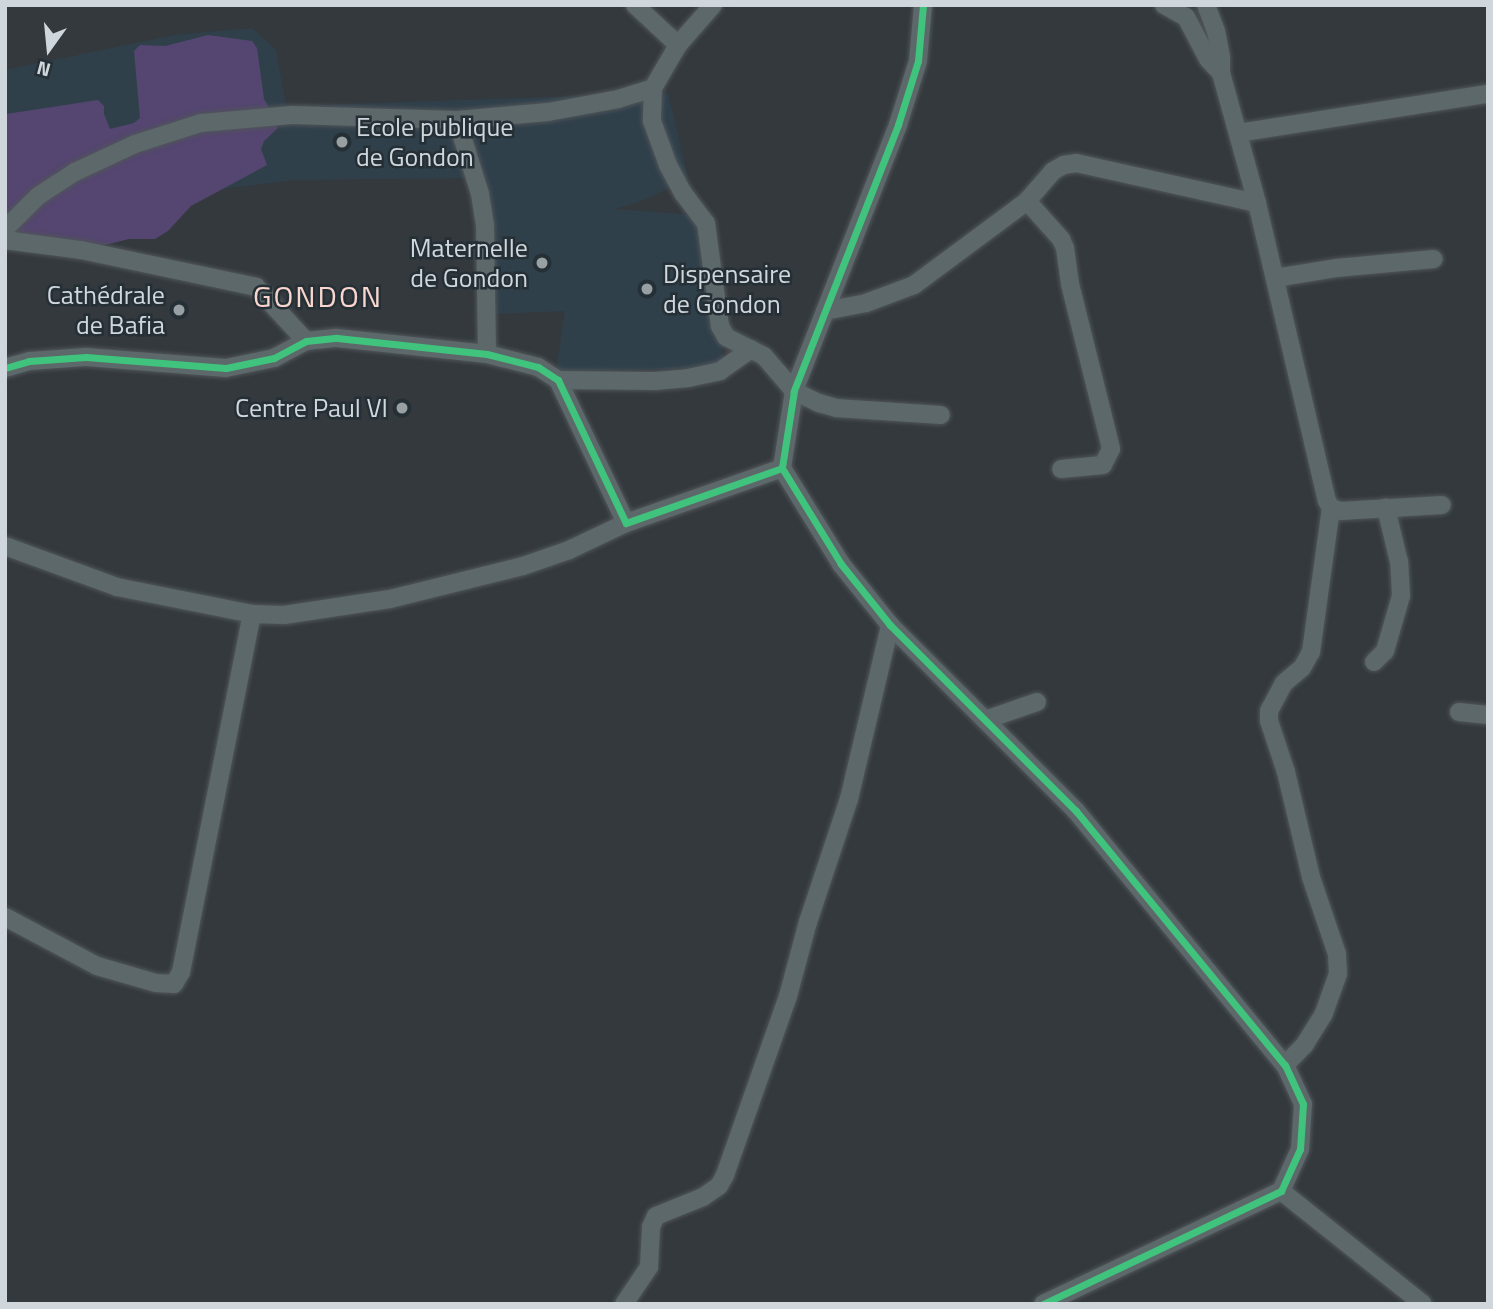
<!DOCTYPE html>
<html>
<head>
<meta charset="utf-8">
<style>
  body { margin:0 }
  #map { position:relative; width:1493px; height:1309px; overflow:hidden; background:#33393d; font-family:"Titillium Web",sans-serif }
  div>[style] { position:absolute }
  .built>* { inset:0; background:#30404b }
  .green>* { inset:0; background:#544670 }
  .roads { filter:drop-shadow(0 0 2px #505559) drop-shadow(0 0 2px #505559) }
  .minor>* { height:18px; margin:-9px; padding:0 9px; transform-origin:9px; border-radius:9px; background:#5d686a }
  .cycleway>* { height:7px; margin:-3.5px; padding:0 3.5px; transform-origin:3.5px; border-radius:3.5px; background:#40c37c }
  .dots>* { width:19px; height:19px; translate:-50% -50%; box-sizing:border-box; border:4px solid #252f36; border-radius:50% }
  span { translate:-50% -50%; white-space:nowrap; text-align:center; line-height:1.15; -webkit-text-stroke:5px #252f36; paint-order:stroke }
  .poi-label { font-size:26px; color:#d0d7dc }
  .left { translate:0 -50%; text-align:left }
  .right { translate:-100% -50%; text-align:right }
  .quarter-label { font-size:30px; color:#f8d6ce; letter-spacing:2px }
  .frame { position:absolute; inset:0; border:7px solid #d0d7dc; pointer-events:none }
  .north { position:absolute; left:14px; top:14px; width:70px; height:70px; -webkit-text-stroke:5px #252f36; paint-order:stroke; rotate:195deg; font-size:19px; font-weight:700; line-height:28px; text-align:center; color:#d0d7dc }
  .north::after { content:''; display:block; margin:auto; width:24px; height:32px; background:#d0d7dc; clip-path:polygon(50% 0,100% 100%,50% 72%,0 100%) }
</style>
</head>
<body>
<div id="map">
  <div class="built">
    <div style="clip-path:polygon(252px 28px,276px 50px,286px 106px,668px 93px,688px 179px,644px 200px,614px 209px,695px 215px,709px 267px,724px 368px,556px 371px,565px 311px,494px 314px,479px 178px,292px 180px,5px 217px,5px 70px,175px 35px)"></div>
  </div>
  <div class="green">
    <div style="clip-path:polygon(208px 35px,252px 41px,257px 48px,264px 99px,277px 121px,277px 129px,264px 141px,261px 149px,267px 165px,191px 206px,168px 231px,155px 239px,129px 239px,105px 245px,5px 245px,6px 114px,98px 100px,104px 106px,104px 114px,110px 129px,134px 123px,140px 118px,134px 51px,140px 45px,165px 46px)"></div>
  </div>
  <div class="roads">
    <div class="minor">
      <div style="left:635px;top:5px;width:59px;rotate:42.9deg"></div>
      <div style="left:923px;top:5px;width:56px;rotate:95.1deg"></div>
      <div style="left:918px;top:61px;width:67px;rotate:107.4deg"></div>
      <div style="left:898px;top:125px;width:286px;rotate:111.4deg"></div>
      <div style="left:794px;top:391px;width:78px;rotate:98.9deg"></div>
      <div style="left:782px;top:468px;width:113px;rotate:58.4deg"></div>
      <div style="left:841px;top:564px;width:78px;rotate:51.2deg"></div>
      <div style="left:890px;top:625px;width:263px;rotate:45deg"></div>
      <div style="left:1076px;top:811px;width:329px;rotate:50.6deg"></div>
      <div style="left:1285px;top:1065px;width:43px;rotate:65.2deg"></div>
      <div style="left:1303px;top:1104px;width:45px;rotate:93.8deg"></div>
      <div style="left:1300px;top:1149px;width:46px;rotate:114.3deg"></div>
      <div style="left:1281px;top:1191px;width:263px;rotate:154.6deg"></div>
      <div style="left:1164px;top:5px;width:25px;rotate:29deg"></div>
      <div style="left:1186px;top:17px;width:47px;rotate:62.4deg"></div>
      <div style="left:1208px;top:59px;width:19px;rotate:47deg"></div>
      <div style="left:1206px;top:5px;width:28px;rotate:69deg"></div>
      <div style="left:1216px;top:31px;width:26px;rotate:79deg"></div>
      <div style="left:1221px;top:57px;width:16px;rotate:90deg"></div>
      <div style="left:1221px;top:73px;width:135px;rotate:74.5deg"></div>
      <div style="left:1257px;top:203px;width:306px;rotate:76.8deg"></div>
      <div style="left:1327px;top:501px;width:8px;rotate:60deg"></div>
      <div style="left:1331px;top:508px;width:10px;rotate:17deg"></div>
      <div style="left:1341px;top:511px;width:101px;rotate:-3.4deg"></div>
      <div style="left:653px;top:88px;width:33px;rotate:92deg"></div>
      <div style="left:652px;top:121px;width:47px;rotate:70deg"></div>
      <div style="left:668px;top:165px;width:32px;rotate:62deg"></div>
      <div style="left:683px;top:193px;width:38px;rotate:53deg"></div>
      <div style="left:706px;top:223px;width:104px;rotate:82.3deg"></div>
      <div style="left:720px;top:326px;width:13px;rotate:61deg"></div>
      <div style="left:726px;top:337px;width:42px;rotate:26.6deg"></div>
      <div style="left:764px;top:356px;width:46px;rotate:49.4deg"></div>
      <div style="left:794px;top:391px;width:28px;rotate:26deg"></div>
      <div style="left:819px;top:403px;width:18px;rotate:16deg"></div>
      <div style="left:836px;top:408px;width:105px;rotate:3.8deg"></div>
      <div style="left:457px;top:120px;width:77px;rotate:72.7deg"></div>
      <div style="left:480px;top:194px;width:31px;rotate:81deg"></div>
      <div style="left:485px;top:225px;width:129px;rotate:89.1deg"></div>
      <div style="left:1238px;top:133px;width:253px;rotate:-8.9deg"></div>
      <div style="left:1027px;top:201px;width:51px;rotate:48.2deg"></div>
      <div style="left:1061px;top:239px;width:10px;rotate:66deg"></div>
      <div style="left:1065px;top:248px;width:36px;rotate:82deg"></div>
      <div style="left:1070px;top:284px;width:170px;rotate:76deg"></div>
      <div style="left:1111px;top:449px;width:18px;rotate:117deg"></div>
      <div style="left:1103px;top:465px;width:42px;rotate:174.6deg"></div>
      <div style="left:5px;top:229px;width:47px;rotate:-45deg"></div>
      <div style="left:38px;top:196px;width:44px;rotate:-33deg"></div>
      <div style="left:75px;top:172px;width:66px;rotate:-25deg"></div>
      <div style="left:135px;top:144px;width:69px;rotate:-17.7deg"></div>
      <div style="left:201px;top:123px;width:91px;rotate:-5deg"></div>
      <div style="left:292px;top:115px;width:165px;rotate:1.7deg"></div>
      <div style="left:457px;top:120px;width:91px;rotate:-5deg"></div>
      <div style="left:548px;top:112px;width:71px;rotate:-10.5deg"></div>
      <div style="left:618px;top:99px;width:37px;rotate:-17deg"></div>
      <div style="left:653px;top:88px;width:50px;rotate:-59.8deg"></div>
      <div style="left:678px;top:45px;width:53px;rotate:-48.8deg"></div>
      <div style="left:5px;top:240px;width:77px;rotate:7.5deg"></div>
      <div style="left:81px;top:250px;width:179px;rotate:11.9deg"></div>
      <div style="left:256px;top:287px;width:74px;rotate:47.2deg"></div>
      <div style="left:1275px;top:278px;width:63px;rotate:-9.2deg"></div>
      <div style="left:1337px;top:268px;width:97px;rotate:-5.3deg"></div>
      <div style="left:825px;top:311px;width:42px;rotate:-11deg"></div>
      <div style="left:866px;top:303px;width:51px;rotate:-20.6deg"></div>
      <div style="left:914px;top:285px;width:141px;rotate:-36.6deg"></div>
      <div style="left:1027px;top:201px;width:40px;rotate:-49deg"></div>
      <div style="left:1053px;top:171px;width:13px;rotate:-29deg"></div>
      <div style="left:1064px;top:165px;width:12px;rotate:-9deg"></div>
      <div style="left:1076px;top:163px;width:185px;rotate:12.5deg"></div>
      <div style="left:5px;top:368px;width:25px;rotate:-16deg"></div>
      <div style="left:29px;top:361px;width:57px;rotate:-4deg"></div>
      <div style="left:86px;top:357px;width:140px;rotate:4.5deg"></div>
      <div style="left:226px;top:368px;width:49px;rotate:-11.8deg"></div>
      <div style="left:274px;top:358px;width:36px;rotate:-28deg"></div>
      <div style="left:306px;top:341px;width:31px;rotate:-6deg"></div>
      <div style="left:337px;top:338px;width:151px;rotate:6.1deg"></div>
      <div style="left:487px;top:354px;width:53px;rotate:14.3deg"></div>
      <div style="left:538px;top:367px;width:24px;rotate:33deg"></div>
      <div style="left:558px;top:380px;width:158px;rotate:64.6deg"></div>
      <div style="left:626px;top:523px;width:165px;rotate:-19.4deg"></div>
      <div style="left:558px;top:380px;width:97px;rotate:0.6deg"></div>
      <div style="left:655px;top:381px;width:33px;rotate:-5deg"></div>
      <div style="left:688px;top:378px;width:33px;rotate:-12deg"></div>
      <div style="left:720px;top:371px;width:38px;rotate:-35deg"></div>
      <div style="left:5px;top:546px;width:119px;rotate:20.1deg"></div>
      <div style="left:117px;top:587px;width:138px;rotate:11.3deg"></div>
      <div style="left:252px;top:614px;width:32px;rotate:2deg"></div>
      <div style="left:284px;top:615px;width:107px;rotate:-8.6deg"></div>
      <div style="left:390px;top:599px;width:137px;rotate:-13.9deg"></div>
      <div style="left:523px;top:566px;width:49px;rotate:-19.2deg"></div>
      <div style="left:569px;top:550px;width:63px;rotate:-25.3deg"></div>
      <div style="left:1374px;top:662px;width:16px;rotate:-45deg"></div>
      <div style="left:1385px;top:651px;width:57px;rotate:-73.8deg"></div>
      <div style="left:1401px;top:596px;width:34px;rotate:-93deg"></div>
      <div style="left:1399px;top:562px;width:56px;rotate:-103.5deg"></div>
      <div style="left:1459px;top:712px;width:29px;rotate:6deg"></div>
      <div style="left:985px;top:720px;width:55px;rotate:-19.1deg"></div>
      <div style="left:5px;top:917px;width:104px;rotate:28deg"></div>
      <div style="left:97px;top:966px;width:61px;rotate:16.1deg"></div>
      <div style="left:156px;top:983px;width:18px;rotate:3deg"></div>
      <div style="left:174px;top:984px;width:14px;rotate:-60deg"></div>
      <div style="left:181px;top:972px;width:365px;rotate:-78.8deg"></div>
      <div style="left:1285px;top:1065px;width:29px;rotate:-46deg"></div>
      <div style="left:1305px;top:1044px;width:36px;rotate:-58deg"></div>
      <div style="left:1324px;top:1013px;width:41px;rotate:-70.3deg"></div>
      <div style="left:1338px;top:974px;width:20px;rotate:-93deg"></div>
      <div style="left:1337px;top:954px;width:81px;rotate:-108.7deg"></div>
      <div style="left:1311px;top:877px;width:108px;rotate:-103.4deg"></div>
      <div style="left:1286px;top:772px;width:54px;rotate:-108.4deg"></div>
      <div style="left:1269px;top:721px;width:10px;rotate:-90deg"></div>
      <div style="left:1269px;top:711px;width:32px;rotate:-62deg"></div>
      <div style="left:1284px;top:683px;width:23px;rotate:-40deg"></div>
      <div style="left:1302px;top:668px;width:18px;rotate:-61deg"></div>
      <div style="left:1311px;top:652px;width:145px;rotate:-82.1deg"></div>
      <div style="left:1281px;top:1191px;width:181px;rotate:38.5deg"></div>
      <div style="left:624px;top:1304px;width:45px;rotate:-56deg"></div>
      <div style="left:649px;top:1267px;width:40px;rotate:-87.1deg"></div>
      <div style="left:651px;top:1227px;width:12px;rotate:-66deg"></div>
      <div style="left:656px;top:1216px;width:51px;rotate:-22deg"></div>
      <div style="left:703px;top:1197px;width:19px;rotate:-35deg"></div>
      <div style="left:719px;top:1186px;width:13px;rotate:-61deg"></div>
      <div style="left:725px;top:1175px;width:190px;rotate:-70.6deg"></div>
      <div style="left:788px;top:996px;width:77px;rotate:-74.9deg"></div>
      <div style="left:808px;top:922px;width:130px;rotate:-71.6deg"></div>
      <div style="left:849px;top:799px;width:179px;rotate:-76.7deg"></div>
    </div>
  </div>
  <div class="cycleway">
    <div style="left:923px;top:5px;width:56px;rotate:95.1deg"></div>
    <div style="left:918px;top:61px;width:67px;rotate:107.4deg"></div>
    <div style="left:898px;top:125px;width:286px;rotate:111.4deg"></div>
    <div style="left:794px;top:391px;width:78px;rotate:98.9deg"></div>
    <div style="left:782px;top:468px;width:113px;rotate:58.4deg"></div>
    <div style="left:841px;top:564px;width:78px;rotate:51.2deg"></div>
    <div style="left:890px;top:625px;width:263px;rotate:45deg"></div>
    <div style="left:1076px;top:811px;width:329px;rotate:50.6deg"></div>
    <div style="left:1285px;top:1065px;width:43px;rotate:65.2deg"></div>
    <div style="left:1303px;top:1104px;width:45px;rotate:93.8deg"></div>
    <div style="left:1300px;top:1149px;width:46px;rotate:114.3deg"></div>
    <div style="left:1281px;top:1191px;width:263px;rotate:154.6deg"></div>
    <div style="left:5px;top:368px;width:25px;rotate:-16deg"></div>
    <div style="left:29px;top:361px;width:57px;rotate:-4deg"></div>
    <div style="left:86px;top:357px;width:140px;rotate:4.5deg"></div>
    <div style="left:226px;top:368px;width:49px;rotate:-11.8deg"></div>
    <div style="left:274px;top:358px;width:36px;rotate:-28deg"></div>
    <div style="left:306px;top:341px;width:31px;rotate:-6deg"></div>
    <div style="left:337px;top:338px;width:151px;rotate:6.1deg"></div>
    <div style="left:487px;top:354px;width:53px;rotate:14.3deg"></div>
    <div style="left:538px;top:367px;width:24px;rotate:33deg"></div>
    <div style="left:558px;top:380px;width:158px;rotate:64.6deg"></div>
    <div style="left:626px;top:523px;width:165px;rotate:-19.4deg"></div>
  </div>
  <div class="dots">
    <div style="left:342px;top:142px;background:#99a0a4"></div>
    <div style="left:542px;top:263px;background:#99a0a4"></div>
    <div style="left:647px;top:289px;background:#99a0a4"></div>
    <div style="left:179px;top:310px;background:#99a0a4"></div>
    <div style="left:402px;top:408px;background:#99a0a4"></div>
  </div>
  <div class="poi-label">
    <span class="left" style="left:356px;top:142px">Ecole publique<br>de Gondon</span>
    <span class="right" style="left:528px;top:263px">Maternelle<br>de Gondon</span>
    <span class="left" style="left:663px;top:289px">Dispensaire<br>de Gondon</span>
    <span class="right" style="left:165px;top:310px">Cathédrale<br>de Bafia</span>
    <span class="right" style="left:388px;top:408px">Centre Paul VI</span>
  </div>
  <div class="quarter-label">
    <span style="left:318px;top:296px">GONDON</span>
  </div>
  <div class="frame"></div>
  <div class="north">N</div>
</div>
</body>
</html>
